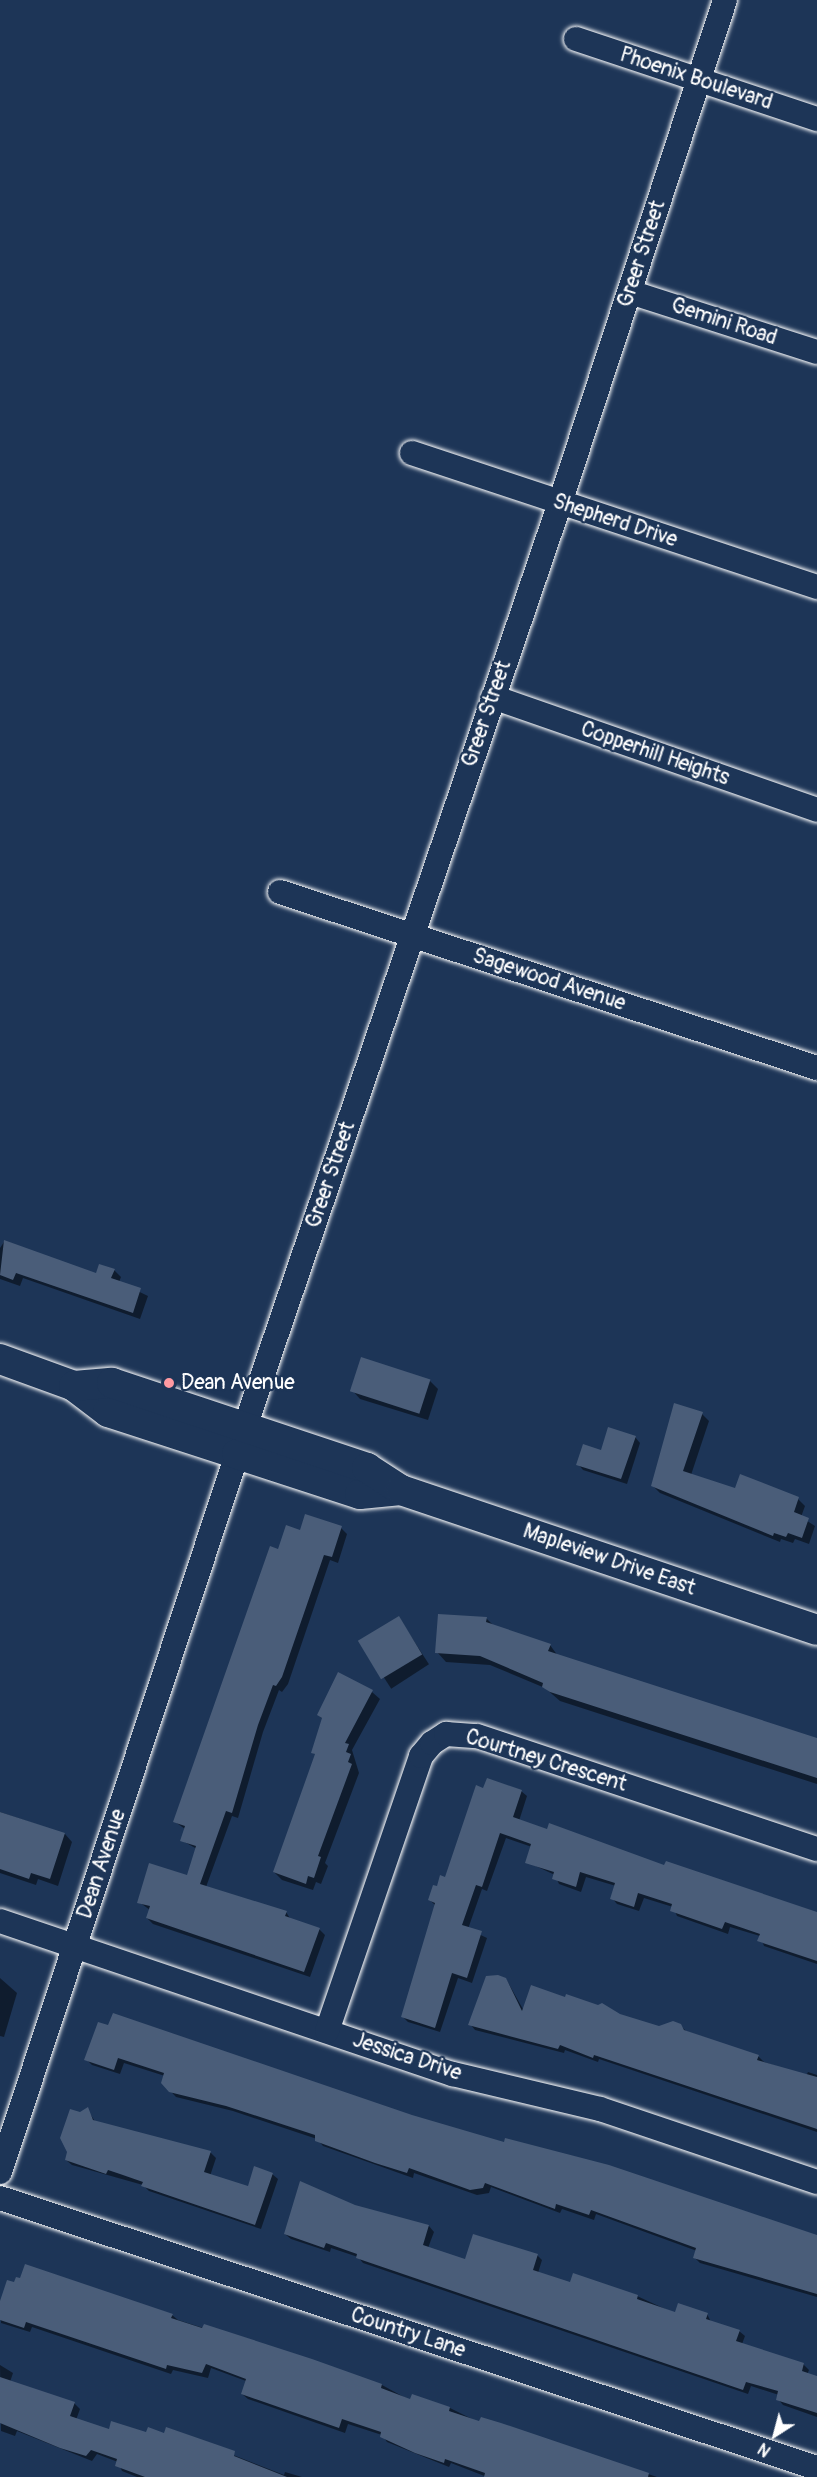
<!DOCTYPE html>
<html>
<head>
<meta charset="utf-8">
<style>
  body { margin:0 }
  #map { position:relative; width:817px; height:2477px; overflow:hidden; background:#1d3557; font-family:Pangolin,sans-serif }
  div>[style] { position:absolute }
  .shadow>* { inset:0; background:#0007; transform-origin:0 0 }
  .building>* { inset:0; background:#4a5d79; transform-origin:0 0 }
  .roads { filter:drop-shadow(0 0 2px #fff) drop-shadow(0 0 2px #fff) }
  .minor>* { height:24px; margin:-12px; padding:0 12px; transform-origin:12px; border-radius:12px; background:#1d3557 }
  .major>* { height:30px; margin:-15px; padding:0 15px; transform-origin:15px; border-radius:15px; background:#1d3557 }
  .dots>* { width:16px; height:16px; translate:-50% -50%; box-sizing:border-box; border:3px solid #1d3557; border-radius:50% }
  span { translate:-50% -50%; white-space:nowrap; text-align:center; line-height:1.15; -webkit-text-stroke:4.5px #1d3557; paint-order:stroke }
  .street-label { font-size:21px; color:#fff }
  .poi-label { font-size:21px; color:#fff }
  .left { translate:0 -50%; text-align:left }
  .north { position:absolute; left:745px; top:2405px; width:60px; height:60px; -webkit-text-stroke:4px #1d3557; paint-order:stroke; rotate:216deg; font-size:16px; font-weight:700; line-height:24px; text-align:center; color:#fff }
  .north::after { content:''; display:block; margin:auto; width:21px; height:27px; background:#fff; clip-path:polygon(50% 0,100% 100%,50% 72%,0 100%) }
</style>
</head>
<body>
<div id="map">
  <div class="shadow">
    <div style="clip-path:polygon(4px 1242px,97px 1275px,114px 1270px,121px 1277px,119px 1282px,148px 1296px,140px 1319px,23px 1278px,20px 1286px,0 1279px,0 1248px)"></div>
    <div style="clip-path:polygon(430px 1381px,438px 1389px,428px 1420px,360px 1399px,352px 1390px)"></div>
    <div style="clip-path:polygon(702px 1414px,709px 1421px,691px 1475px,736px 1490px,798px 1499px,805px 1506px,801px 1517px,815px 1526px,809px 1544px,795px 1539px,793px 1543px,781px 1539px,780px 1542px,660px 1493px,653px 1486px)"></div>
    <div style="clip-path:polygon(635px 1437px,640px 1443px,627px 1484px,583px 1470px,578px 1464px)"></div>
    <div style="clip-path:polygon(341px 1528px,347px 1534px,338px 1563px,330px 1560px,288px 1684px,282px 1692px,279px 1690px,263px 1732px,238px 1818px,232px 1816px,206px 1887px,286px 1912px,291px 1920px,319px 1929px,325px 1935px,310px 1977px,153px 1924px,147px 1918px,150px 1910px,139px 1902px,188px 1876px,197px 1849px,181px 1840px,185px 1829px,174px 1821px,279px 1551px,301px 1532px)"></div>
    <div style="left:399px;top:1618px;width:55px;height:45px;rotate:57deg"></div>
    <div style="clip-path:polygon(486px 1618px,495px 1627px,550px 1645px,558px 1656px,817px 1741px,817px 1784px,560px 1701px,545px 1688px,490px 1665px,446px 1662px,437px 1652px)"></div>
    <div style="clip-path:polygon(372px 1692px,380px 1699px,352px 1750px,359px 1773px,325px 1863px,328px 1866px,321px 1884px,316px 1882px,313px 1890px,282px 1880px,274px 1872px,316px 1755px,312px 1752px,323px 1719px,318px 1715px)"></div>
    <div style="clip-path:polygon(484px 1790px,521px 1791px,527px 1796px,519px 1821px,817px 1914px,817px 1964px,764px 1946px,760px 1936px,730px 1927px,728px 1934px,677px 1916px,673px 1907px,644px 1898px,639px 1911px,617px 1904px,612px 1898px,616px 1886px,586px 1877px,581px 1892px,559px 1884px,555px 1875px,527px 1862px,532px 1847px,506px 1838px,487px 1891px,482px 1889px,468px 1929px,487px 1938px,472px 1983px,458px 1978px,440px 2032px,408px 2022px,403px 2017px,436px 1906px,430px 1900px,446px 1879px)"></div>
    <div style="clip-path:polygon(0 1812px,65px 1834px,72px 1842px,58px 1886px,38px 1879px,36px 1885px,0 1873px)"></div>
    <div style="clip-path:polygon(0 1978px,17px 1993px,4px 2037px,0 2036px)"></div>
    <div style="clip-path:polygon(506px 1979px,524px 2011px,620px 2015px,659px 2028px,680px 2025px,686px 2031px,758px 2056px,764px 2062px,806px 2076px,808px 2072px,817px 2075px,817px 2132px,599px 2059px,598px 2062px,565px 2050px,564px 2053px,475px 2030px,470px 2024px)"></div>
    <div style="clip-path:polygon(98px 2024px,817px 2237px,817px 2297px,700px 2263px,695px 2258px,697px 2251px,596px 2214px,594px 2220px,562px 2209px,560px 2213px,491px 2187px,489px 2193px,477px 2195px,414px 2173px,413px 2178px,323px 2146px,317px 2139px,233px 2111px,176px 2097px,163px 2083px,165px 2076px,124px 2063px,120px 2074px,92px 2065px,86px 2059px)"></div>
    <div style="clip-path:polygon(87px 2109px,96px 2123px,211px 2153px,216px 2158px,210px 2176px,249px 2188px,272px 2174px,278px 2179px,261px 2229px,149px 2191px,143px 2185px,72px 2165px,66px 2160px,80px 2113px)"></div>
    <div style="clip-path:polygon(355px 2206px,429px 2226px,434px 2232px,428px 2248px,466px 2261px,537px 2255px,542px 2260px,538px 2273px,571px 2284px,637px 2296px,676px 2314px,707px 2314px,711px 2322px,739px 2331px,745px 2336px,742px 2344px,803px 2364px,809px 2370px,807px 2375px,817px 2378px,817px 2417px,783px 2405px,778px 2399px,779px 2395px,751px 2386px,748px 2394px,363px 2263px,358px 2257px,331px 2248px,330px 2252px,291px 2239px,285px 2234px)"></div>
    <div style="clip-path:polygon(0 2305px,172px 2315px,178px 2320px,382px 2385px,411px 2401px,450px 2408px,480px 2423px,500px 2424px,657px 2477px,487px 2477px,451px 2463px,449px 2467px,387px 2442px,382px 2435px,348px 2424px,345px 2433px,248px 2399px,242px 2394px,246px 2381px,211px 2368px,208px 2378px,173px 2370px,171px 2374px,32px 2327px,30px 2332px,1px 2323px)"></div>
    <div style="clip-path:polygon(0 2365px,13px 2373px,10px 2382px,74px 2403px,80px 2409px,76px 2420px,110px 2431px,165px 2435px,167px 2429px,284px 2475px,285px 2472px,302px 2477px,137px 2477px,122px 2471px,118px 2462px,97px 2454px,92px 2461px,17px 2431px,15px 2436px,1px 2431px)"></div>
  </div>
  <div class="building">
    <div style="clip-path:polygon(4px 1240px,96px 1273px,99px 1264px,115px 1269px,111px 1278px,141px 1288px,133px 1313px,16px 1273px,13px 1280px,0 1275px)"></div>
    <div style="left:361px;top:1357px;width:73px;height:36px;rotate:18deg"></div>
    <div style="clip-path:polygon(674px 1403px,703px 1412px,683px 1471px,735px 1488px,740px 1474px,799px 1497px,794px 1512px,809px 1518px,802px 1538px,788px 1533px,786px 1537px,774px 1533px,773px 1536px,651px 1486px)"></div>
    <div style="clip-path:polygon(608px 1427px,636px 1436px,621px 1479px,576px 1465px,583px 1444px,601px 1450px)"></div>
    <div style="clip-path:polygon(305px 1514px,342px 1526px,332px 1557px,324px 1555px,282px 1677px,276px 1686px,273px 1685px,258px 1725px,232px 1813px,226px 1811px,200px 1884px,287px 1911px,285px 1916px,320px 1928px,304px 1972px,146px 1918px,150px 1906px,137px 1903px,149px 1863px,187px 1875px,196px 1846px,180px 1841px,185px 1826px,173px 1822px,270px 1546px,278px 1549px,286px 1525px,300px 1530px)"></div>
    <div style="clip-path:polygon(438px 1614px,487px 1617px,486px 1622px,551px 1644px,548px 1651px,817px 1738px,817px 1778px,550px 1692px,542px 1687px,543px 1683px,480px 1656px,435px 1653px)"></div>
    <div style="left:399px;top:1616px;width:45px;height:48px;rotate:59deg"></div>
    <div style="clip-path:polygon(338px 1672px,373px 1690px,345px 1743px,349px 1744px,346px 1752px,351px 1754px,348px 1762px,352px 1764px,318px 1856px,321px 1857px,314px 1878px,308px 1876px,306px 1884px,273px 1872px,315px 1754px,311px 1753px,322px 1718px,317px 1715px)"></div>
    <div style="clip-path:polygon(487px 1778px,522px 1790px,513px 1817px,547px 1829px,549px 1823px,664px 1865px,666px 1861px,817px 1912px,817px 1961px,757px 1941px,760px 1934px,725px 1922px,722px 1929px,670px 1911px,672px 1904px,638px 1893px,634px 1907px,610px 1899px,615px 1883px,580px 1872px,576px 1887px,552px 1879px,554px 1872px,525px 1863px,531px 1844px,500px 1833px,482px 1887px,476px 1885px,462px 1925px,482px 1931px,467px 1978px,452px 1973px,435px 2028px,401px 2017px,435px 1903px,428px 1900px,433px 1885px,437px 1886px,440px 1875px,445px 1877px,476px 1785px,483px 1788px)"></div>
    <div style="clip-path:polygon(0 1812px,65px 1833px,50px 1879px,31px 1873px,29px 1879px,0 1869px)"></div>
    <div style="clip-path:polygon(498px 1975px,506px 1978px,522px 2011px,531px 1985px,565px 1997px,566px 1994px,598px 2005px,602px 2003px,620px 2014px,659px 2026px,673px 2021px,681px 2024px,684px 2030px,759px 2055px,757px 2060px,817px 2077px,817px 2129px,594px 2055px,593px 2058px,560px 2045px,558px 2049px,468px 2025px,486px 1976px)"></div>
    <div style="clip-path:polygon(113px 2013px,412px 2115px,504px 2142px,505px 2138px,609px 2165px,817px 2235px,817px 2294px,693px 2258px,696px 2248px,591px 2210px,589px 2215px,556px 2204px,555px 2209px,485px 2183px,483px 2188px,470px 2190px,409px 2168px,407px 2173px,375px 2163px,315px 2141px,315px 2135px,226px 2106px,169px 2092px,161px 2083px,164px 2073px,118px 2058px,114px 2070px,84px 2060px,98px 2022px,108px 2025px)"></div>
    <div style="clip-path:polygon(88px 2107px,93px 2120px,211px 2151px,204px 2172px,248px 2186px,254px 2166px,273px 2173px,255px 2225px,141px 2186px,143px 2182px,120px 2174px,108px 2170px,106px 2174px,65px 2160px,67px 2152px,60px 2138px,70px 2109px,80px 2112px)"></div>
    <div style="clip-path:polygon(300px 2181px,355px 2205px,429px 2225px,423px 2245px,465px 2259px,473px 2234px,538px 2254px,533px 2270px,570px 2282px,573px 2273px,638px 2295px,637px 2299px,675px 2312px,678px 2303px,708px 2313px,706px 2319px,740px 2330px,736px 2341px,804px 2363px,802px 2371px,817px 2376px,817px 2413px,776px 2400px,778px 2391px,746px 2382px,743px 2390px,356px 2258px,357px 2254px,326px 2243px,324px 2248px,284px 2234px)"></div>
    <div style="clip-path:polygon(25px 2264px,173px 2314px,171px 2318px,202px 2328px,204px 2324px,312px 2359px,382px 2384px,381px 2388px,410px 2399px,412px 2394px,450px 2407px,449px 2411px,479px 2421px,481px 2417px,501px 2423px,649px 2473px,648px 2477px,484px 2477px,485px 2473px,445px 2459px,444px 2463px,415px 2453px,380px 2437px,381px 2432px,342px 2419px,339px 2428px,241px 2394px,246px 2379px,206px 2364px,202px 2373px,167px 2365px,166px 2369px,26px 2322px,24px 2328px,0 2320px,0 2301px,7px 2280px,14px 2282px,16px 2277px,20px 2278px)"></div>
    <div style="clip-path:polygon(0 2377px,75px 2402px,70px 2416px,109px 2429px,111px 2421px,146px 2432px,148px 2427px,164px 2433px,166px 2427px,235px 2451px,234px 2456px,287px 2477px,145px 2477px,115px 2466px,117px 2459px,91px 2450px,86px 2456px,60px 2448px,0 2423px)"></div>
  </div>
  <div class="roads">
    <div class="minor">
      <div style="left:576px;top:39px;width:254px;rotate:18.4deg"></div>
      <div style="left:630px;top:292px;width:196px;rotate:17.8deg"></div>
      <div style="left:412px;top:453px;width:427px;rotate:18.3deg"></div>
      <div style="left:493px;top:697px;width:343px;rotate:19.2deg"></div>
      <div style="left:280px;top:892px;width:565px;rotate:18.15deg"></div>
      <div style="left:245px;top:1427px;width:976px;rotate:-71.18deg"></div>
      <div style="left:560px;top:503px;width:529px;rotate:-71.84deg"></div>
      <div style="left:0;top:1921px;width:478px;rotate:18.7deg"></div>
      <div style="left:453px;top:2074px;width:151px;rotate:13.4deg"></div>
      <div style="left:600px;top:2109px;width:229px;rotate:18.6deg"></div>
      <div style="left:327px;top:2031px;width:291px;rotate:-71.1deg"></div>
      <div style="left:421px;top:1756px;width:17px;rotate:-50deg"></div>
      <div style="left:432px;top:1743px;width:17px;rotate:-33deg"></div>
      <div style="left:446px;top:1734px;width:31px;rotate:4deg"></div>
      <div style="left:477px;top:1736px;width:358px;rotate:18.4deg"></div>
      <div style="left:0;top:2172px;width:756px;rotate:-71.73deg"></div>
      <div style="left:0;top:2198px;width:860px;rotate:18.29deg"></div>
    </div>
    <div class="major">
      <div style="left:0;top:1359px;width:79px;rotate:20deg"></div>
      <div style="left:74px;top:1386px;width:43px;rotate:37.4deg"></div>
      <div style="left:108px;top:1412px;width:136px;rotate:18deg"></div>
      <div style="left:237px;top:1454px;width:129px;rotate:18deg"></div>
      <div style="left:360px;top:1494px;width:41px;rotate:-5.6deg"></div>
      <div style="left:74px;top:1386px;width:38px;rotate:-5deg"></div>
      <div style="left:112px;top:1383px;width:269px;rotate:18.4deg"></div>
      <div style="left:367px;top:1468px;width:40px;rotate:32.9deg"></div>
      <div style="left:401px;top:1490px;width:439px;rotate:18.6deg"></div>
    </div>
  </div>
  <div class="dots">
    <div style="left:169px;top:1383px;background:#ff9aa2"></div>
  </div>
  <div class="street-label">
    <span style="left:696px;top:79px;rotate:18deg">Phoenix Boulevard</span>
    <span style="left:642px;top:254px;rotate:-72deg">Greer Street</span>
    <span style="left:724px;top:322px;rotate:18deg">Gemini Road</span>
    <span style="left:615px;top:521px;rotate:18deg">Shepherd Drive</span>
    <span style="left:487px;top:714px;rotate:-71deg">Greer Street</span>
    <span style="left:655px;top:754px;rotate:19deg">Copperhill Heights</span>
    <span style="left:549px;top:980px;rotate:18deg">Sagewood Avenue</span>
    <span style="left:331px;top:1175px;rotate:-71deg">Greer Street</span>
    <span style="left:609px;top:1560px;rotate:19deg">Mapleview Drive East</span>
    <span style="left:546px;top:1761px;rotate:17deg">Courtney Crescent</span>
    <span style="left:102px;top:1864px;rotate:-72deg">Dean Avenue</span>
    <span style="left:407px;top:2057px;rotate:18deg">Jessica Drive</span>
    <span style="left:408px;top:2333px;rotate:18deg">Country Lane</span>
  </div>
  <div class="poi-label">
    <span class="left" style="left:181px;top:1383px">Dean Avenue</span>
  </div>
  <div class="north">N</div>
</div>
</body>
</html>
